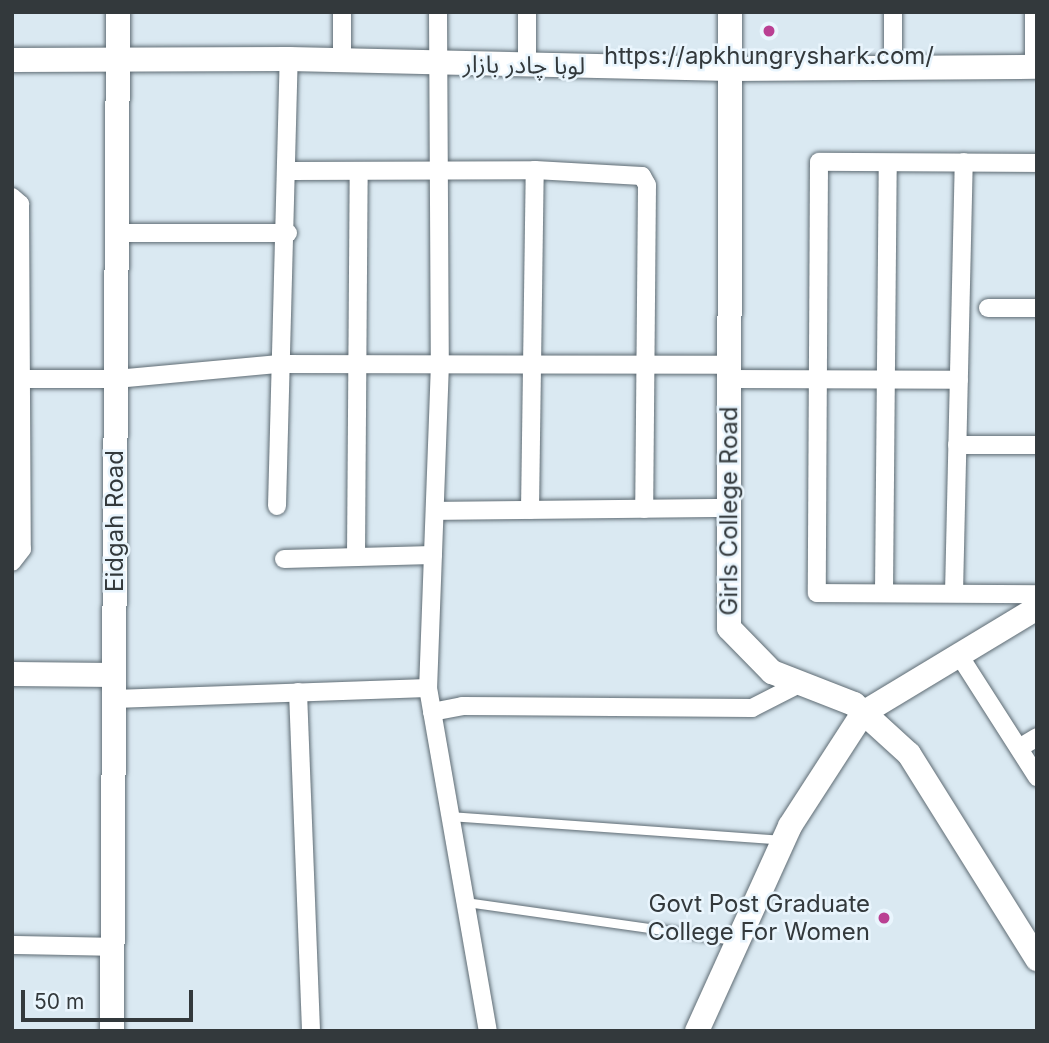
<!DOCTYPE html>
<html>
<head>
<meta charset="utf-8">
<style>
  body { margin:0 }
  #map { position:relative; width:1049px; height:1043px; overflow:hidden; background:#dae9f2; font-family:Inter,"Noto Sans Arabic",sans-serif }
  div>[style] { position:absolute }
  .roads { filter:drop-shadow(0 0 2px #5e6b73) drop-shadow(0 0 2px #5e6b73) }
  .lane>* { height:9px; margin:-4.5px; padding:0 4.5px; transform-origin:4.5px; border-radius:4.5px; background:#fff }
  .street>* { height:18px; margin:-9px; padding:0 9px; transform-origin:9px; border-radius:9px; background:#fff }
  .secondary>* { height:24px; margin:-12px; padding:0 12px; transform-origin:12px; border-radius:12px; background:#fff }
  .dots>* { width:19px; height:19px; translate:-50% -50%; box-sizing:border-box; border:4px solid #e9f5fd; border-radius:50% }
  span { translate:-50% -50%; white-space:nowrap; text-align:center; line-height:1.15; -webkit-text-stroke:5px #e9f5fd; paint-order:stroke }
  .poi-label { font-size:24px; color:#33393c }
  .right { translate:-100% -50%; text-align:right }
  .street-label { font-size:24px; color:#33393c }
  .frame { position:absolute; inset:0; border:14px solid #33393c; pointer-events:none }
  .scale { position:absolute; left:21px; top:990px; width:172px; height:32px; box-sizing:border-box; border:4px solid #33393c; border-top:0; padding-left:9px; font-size:21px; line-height:24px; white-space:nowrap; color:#33393c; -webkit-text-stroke:5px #e9f5fd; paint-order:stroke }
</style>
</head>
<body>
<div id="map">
  <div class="roads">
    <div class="lane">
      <div style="left:450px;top:816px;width:333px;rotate:4.1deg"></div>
      <div style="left:466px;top:902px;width:271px;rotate:8.1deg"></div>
    </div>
    <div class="street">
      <div style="left:438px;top:12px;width:351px;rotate:89.7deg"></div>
      <div style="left:440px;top:363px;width:325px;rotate:92.1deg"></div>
      <div style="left:428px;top:688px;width:348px;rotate:80.1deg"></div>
      <div style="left:893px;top:12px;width:56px;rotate:90deg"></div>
      <div style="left:1034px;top:12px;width:55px;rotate:90deg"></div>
      <div style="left:342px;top:63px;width:51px;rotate:-90deg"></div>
      <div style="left:527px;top:65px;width:53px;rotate:-90deg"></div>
      <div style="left:1037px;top:163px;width:218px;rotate:-179.7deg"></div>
      <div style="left:819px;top:162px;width:431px;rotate:90.3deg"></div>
      <div style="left:817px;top:593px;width:220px;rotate:0.3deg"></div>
      <div style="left:289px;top:171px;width:246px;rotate:-0.2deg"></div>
      <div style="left:535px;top:170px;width:107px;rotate:3.2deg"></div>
      <div style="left:642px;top:176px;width:10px;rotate:61deg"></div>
      <div style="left:647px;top:185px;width:324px;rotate:90.5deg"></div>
      <div style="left:12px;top:197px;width:11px;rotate:41deg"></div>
      <div style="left:20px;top:204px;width:345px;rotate:89.7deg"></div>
      <div style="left:22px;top:549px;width:16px;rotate:128deg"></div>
      <div style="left:115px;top:233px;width:173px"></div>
      <div style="left:988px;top:308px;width:49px"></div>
      <div style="left:12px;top:379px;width:104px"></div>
      <div style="left:116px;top:379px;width:164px;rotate:-5.3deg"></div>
      <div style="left:279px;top:364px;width:450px;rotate:0.1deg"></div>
      <div style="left:729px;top:379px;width:230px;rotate:0.2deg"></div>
      <div style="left:957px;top:445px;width:80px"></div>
      <div style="left:277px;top:506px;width:447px;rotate:-88.5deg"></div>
      <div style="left:530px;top:510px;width:340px;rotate:-89.2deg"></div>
      <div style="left:435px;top:511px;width:294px;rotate:-0.6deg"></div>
      <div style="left:356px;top:557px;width:385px;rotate:-89.6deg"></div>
      <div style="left:284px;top:559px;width:149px;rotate:-1.5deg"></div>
      <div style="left:884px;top:593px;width:430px;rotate:-89.5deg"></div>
      <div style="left:954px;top:593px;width:431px;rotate:-88.7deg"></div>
      <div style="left:959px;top:655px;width:145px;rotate:57.4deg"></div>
      <div style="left:298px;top:692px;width:339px;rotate:87.8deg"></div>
      <div style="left:114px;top:699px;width:314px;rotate:-2deg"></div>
      <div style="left:432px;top:712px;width:31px;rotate:-11deg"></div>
      <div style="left:462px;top:706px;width:290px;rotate:0.4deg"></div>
      <div style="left:752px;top:708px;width:55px;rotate:-27deg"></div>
      <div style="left:1019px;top:748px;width:21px;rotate:-31deg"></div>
      <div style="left:12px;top:945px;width:100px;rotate:1.1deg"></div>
    </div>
    <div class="secondary">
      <div style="left:730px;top:12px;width:616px;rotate:90.09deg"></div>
      <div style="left:729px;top:628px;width:62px;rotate:45.7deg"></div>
      <div style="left:772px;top:672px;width:88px;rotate:21.3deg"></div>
      <div style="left:854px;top:704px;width:74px;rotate:42.3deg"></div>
      <div style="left:909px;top:754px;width:242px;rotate:58deg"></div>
      <div style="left:12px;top:60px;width:277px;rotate:-0.2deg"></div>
      <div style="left:289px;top:59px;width:441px;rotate:1.3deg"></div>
      <div style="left:730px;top:69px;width:307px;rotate:-0.4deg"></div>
      <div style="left:12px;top:674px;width:102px;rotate:0.6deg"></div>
      <div style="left:112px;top:1031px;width:1019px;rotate:-89.66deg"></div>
      <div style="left:697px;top:1031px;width:225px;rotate:-65.6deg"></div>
      <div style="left:790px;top:826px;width:135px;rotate:-57.1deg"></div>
      <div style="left:863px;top:713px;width:203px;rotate:-31.1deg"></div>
    </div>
  </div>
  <div class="dots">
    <div style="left:769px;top:31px;background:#ba4093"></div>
    <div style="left:884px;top:918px;background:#ba4093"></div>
  </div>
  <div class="poi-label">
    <span style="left:769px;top:56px">https://apkhungryshark.com/</span>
    <span class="right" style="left:870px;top:918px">Govt Post Graduate<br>College For Women</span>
  </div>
  <div class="street-label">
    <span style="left:524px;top:65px;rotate:1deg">لوہا چادر بازار</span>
    <span style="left:729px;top:511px;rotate:-90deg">Girls College Road</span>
    <span style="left:115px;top:521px;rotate:-90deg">Eidgah Road</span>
  </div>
  <div class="frame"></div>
  <div class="scale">50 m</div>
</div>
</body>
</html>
